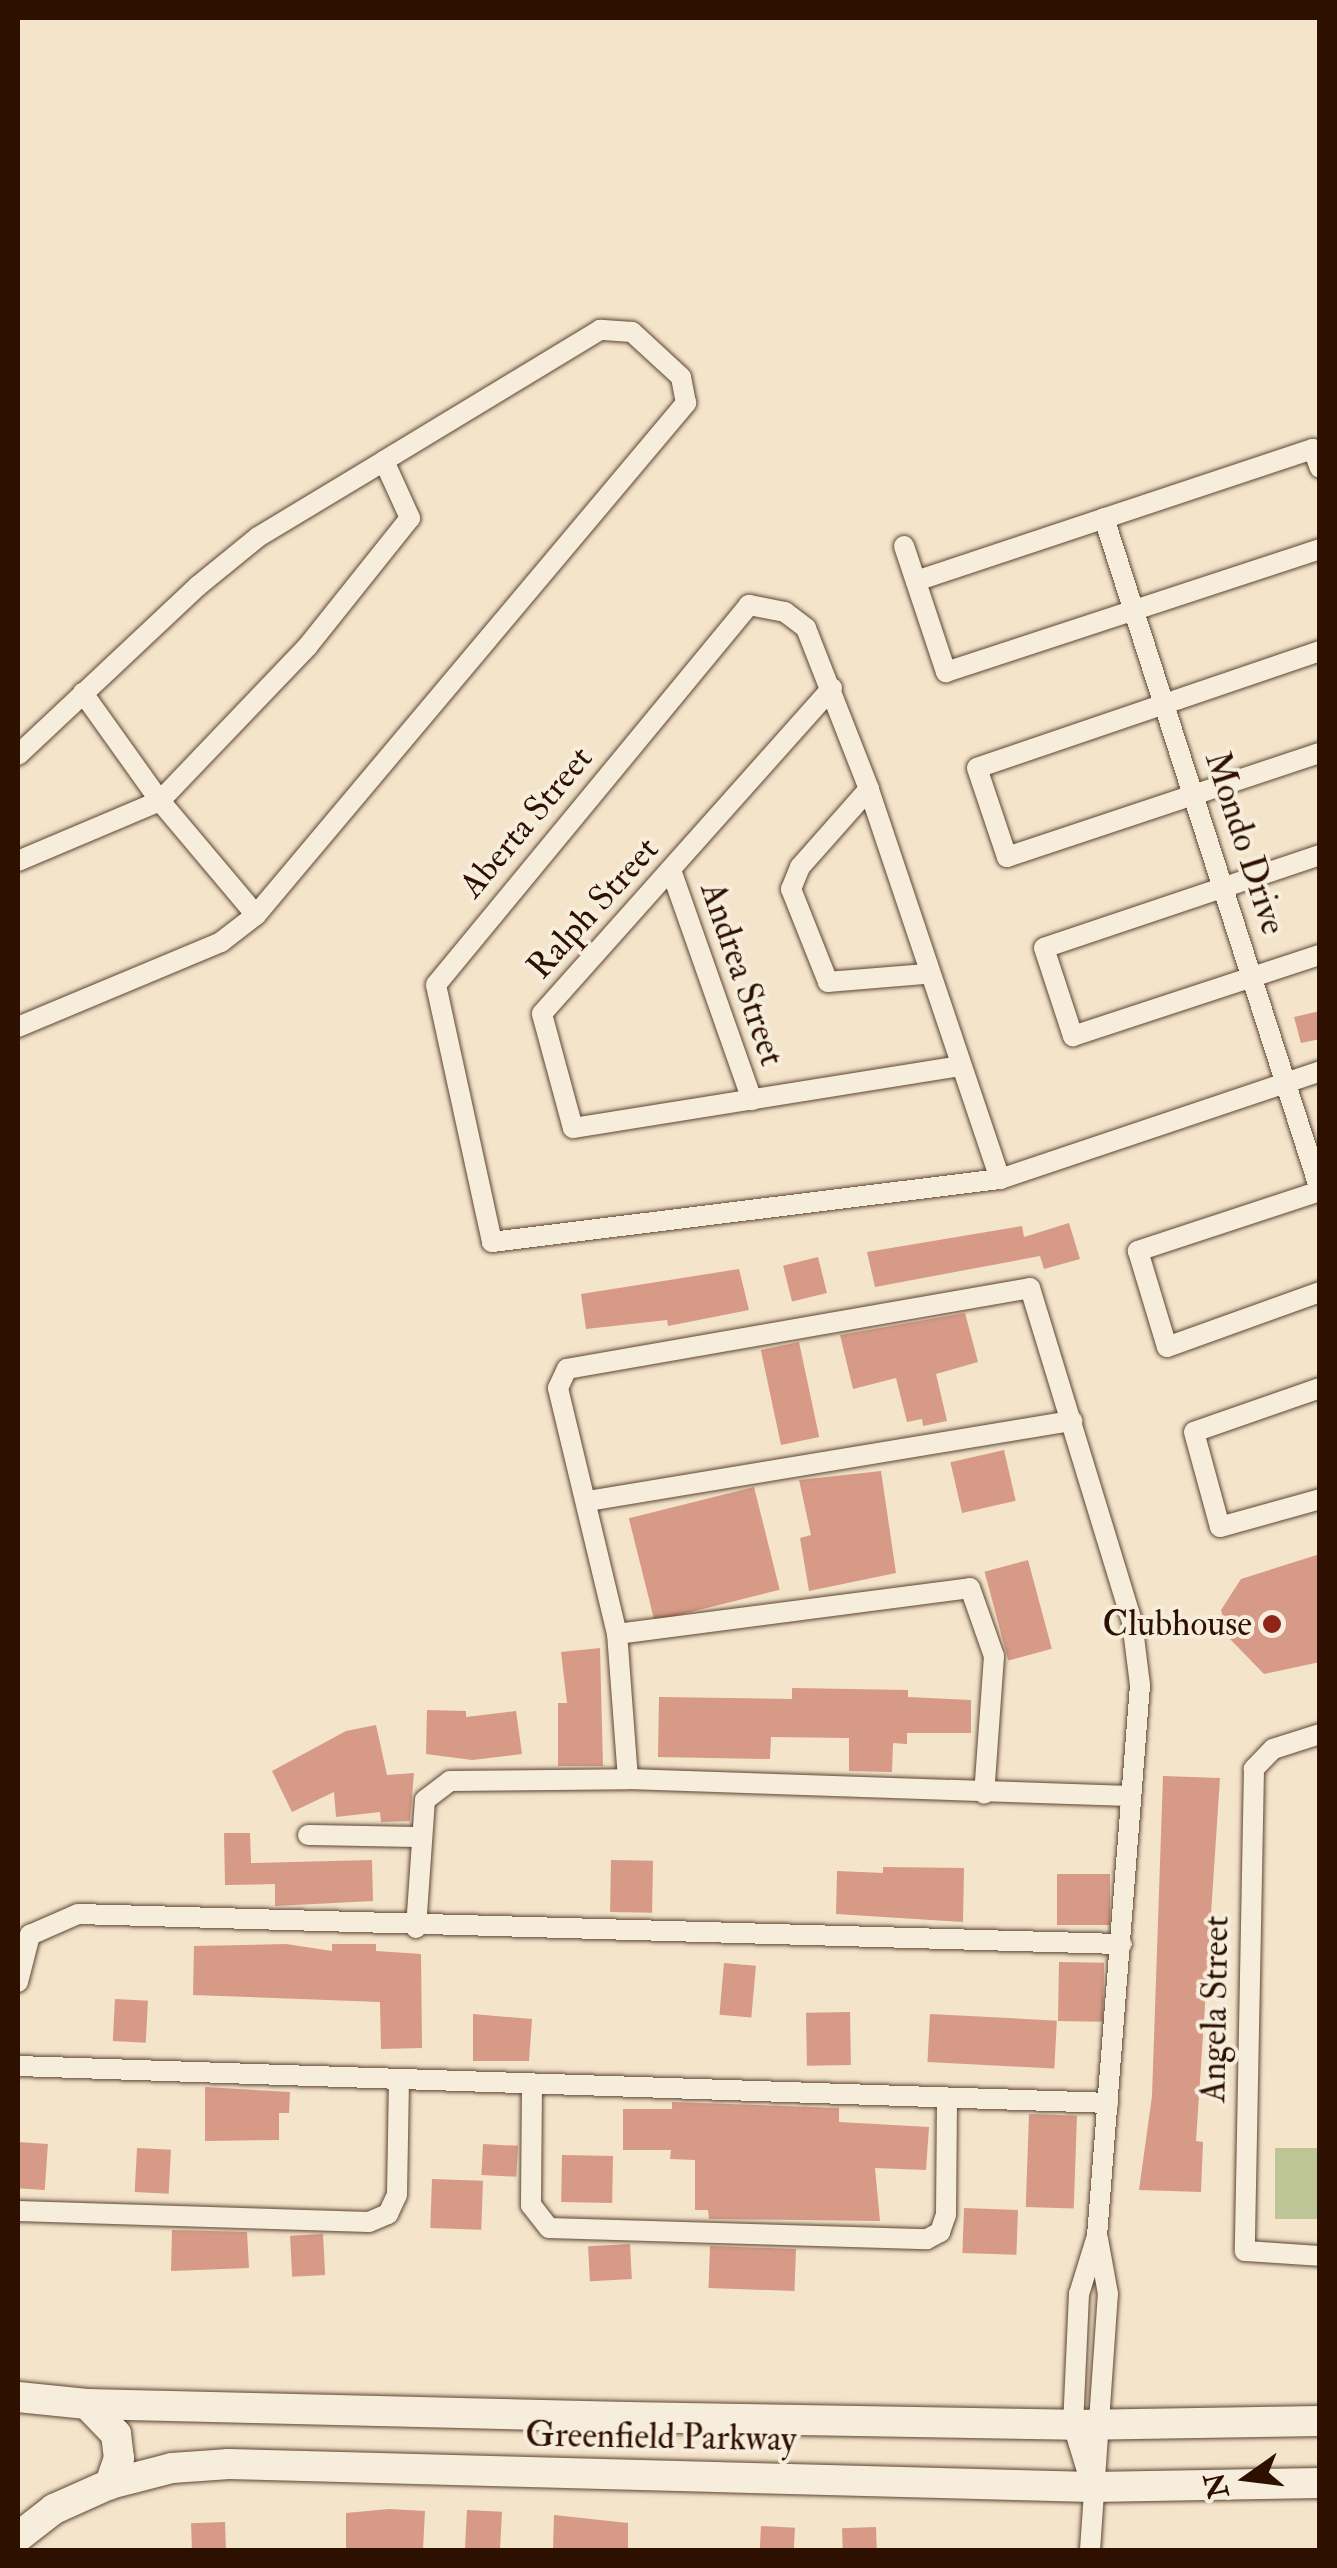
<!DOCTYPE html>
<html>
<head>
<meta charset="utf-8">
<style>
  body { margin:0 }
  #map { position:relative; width:1337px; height:2568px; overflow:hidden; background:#f3e4ca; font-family:"IM FELL Double Pica",serif }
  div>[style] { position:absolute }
  .green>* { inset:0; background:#bdc496; transform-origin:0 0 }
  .building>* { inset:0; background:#d69a87; transform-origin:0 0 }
  .roads { filter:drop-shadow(0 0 2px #5e4532) drop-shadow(0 0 2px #5e4532) }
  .minor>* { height:20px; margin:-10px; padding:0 10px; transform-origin:10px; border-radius:10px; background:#f7eddd }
  .secondary>* { height:30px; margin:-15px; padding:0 15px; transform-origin:15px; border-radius:15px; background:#f7eddd }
  .dots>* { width:28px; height:28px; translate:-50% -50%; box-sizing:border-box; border:5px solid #f7eddd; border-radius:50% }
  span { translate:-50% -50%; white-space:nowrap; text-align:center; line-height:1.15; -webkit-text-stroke:8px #f7eddd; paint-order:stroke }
  .street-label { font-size:35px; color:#2d1000 }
  .poi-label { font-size:35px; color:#2d1000 }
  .right { translate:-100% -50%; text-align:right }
  .frame { position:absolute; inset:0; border:20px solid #2d1000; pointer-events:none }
  .north { position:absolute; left:1197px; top:2428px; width:100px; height:100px; -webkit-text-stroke:8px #f7eddd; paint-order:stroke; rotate:256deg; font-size:28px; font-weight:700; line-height:40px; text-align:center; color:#2d1000 }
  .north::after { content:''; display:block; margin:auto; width:35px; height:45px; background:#2d1000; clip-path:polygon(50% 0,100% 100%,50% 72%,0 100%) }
</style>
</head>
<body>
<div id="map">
  <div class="green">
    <div style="left:1275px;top:2148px;width:44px;height:71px"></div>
  </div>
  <div class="building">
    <div style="clip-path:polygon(1320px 1011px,1320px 1039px,1301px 1043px,1294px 1017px)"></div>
    <div style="clip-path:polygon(1069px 1223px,1080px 1259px,1044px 1269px,1040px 1256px,875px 1287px,867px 1252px,1022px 1226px,1024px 1237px)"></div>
    <div style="left:818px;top:1257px;width:37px;height:36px;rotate:76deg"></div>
    <div style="clip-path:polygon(739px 1269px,749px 1310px,668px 1326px,667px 1320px,586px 1329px,581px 1294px)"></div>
    <div style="clip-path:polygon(965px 1313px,978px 1362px,936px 1374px,947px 1421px,923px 1426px,922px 1419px,907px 1422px,896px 1378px,853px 1389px,840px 1335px)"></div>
    <div style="left:799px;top:1342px;width:97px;height:39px;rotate:78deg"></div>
    <div style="left:1004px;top:1450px;width:52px;height:55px;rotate:77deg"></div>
    <div style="clip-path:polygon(881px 1471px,896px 1573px,809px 1591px,800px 1538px,811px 1535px,799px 1480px)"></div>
    <div style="left:754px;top:1487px;width:106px;height:129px;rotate:76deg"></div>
    <div style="clip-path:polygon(1320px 1554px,1320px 1662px,1264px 1674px,1229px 1638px,1221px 1610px,1241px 1579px)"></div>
    <div style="left:1028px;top:1560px;width:92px;height:45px;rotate:75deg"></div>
    <div style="clip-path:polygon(600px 1648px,603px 1766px,558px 1766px,558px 1703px,567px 1703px,561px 1652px)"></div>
    <div style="clip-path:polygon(792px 1688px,908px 1690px,908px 1697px,971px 1700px,971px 1733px,907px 1733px,907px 1744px,893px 1743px,892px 1772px,849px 1771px,849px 1738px,771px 1737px,770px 1759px,658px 1757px,659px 1697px,792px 1699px)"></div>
    <div style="clip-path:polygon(427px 1710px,466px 1711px,466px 1717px,516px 1711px,522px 1754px,472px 1760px,426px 1754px)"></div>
    <div style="clip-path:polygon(376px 1725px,387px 1775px,414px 1773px,410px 1821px,381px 1822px,380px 1812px,336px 1817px,334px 1792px,292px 1812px,272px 1771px,346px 1731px)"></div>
    <div style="clip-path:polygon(1163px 1776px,1220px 1778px,1196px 2141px,1203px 2142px,1201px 2192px,1139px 2190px,1152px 2096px)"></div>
    <div style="clip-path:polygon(224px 1833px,250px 1833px,251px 1863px,372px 1860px,373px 1901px,275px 1906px,275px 1884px,225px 1885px)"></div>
    <div style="left:611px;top:1860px;width:42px;height:52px;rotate:1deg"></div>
    <div style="clip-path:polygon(883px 1867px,964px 1868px,963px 1922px,836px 1914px,837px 1871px,883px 1873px)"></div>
    <div style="left:1057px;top:1874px;width:53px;height:51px"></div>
    <div style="clip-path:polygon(286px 1944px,332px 1951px,332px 1944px,376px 1944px,376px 1951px,421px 1954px,422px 2048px,381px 2049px,380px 2002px,193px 1995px,194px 1946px)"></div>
    <div style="left:1059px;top:1962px;width:45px;height:59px;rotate:1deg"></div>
    <div style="left:724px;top:1963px;width:32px;height:52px;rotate:5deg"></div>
    <div style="left:115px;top:1999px;width:33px;height:42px;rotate:3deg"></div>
    <div style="left:850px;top:2012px;width:53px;height:44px;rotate:89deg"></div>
    <div style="clip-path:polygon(473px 2014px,532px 2019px,529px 2061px,473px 2061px)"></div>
    <div style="left:930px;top:2014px;width:127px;height:48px;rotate:3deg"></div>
    <div style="clip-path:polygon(205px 2087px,290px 2092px,289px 2113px,279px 2113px,279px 2140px,205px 2141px)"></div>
    <div style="clip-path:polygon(672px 2102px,839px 2108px,839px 2122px,929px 2127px,926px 2170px,875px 2168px,880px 2221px,709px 2219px,708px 2210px,695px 2210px,695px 2160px,670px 2159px,671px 2150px,623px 2150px,623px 2109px,672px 2109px)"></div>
    <div style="left:1029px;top:2114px;width:48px;height:93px;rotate:2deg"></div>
    <div style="left:18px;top:2142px;width:30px;height:46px;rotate:4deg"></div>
    <div style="left:483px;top:2144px;width:35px;height:31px;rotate:3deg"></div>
    <div style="left:137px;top:2148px;width:34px;height:44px;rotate:3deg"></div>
    <div style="left:562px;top:2155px;width:51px;height:47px;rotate:1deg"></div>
    <div style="left:432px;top:2179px;width:51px;height:49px;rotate:2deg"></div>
    <div style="left:964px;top:2208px;width:54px;height:45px;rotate:2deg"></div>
    <div style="clip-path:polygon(172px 2230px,247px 2232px,249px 2268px,171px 2271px)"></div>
    <div style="left:323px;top:2234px;width:41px;height:33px;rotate:87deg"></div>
    <div style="left:630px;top:2244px;width:35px;height:42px;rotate:87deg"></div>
    <div style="left:710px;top:2246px;width:86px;height:42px;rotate:2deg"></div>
    <div style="clip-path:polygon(389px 2509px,425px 2511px,423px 2549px,346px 2550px,346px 2513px)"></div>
    <div style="left:467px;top:2510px;width:35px;height:38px;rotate:3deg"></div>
    <div style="clip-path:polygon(554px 2515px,628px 2523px,628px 2550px,553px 2550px)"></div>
    <div style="left:225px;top:2522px;width:28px;height:34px;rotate:88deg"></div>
    <div style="left:761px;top:2526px;width:34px;height:24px;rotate:3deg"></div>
    <div style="left:876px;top:2527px;width:23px;height:34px;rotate:88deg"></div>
  </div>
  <div class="roads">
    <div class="minor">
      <div style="left:1104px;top:518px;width:706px;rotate:72.18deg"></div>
      <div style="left:904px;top:546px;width:133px;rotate:71.6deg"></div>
      <div style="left:946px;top:672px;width:394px;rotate:-18.2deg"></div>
      <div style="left:916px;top:581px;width:418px;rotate:-18.4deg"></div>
      <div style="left:1313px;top:449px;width:20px;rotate:70deg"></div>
      <div style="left:1320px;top:651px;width:362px;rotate:161.2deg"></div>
      <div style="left:977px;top:768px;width:94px;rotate:71.4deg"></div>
      <div style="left:1007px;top:857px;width:330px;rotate:-18.4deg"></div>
      <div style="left:832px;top:688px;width:436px;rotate:131.7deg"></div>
      <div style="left:542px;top:1014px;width:118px;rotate:74.8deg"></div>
      <div style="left:573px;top:1128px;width:391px;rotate:-9.1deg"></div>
      <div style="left:18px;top:755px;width:247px;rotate:-43.2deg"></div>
      <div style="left:198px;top:586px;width:77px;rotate:-39.2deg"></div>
      <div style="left:258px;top:537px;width:147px;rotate:-31.1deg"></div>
      <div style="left:384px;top:461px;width:63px;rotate:65.5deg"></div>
      <div style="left:410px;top:518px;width:164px;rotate:128.6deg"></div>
      <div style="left:308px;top:646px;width:214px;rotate:133.7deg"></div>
      <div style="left:160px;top:801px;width:133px;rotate:-125.5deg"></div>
      <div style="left:869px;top:789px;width:104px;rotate:131.5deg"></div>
      <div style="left:800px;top:867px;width:24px;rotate:112deg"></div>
      <div style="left:791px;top:889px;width:100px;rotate:68.3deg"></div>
      <div style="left:828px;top:982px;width:98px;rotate:-4.7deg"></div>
      <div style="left:1320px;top:855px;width:291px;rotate:161.4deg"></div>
      <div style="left:1044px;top:948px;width:93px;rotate:71.8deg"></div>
      <div style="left:1073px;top:1036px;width:260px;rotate:-18.2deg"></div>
      <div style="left:18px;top:861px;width:154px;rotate:-22.9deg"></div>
      <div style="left:160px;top:801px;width:149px;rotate:49.9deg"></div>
      <div style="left:671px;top:870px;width:244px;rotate:70.6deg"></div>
      <div style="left:18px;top:1027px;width:220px;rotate:-22.7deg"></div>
      <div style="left:221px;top:942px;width:44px;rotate:-37.6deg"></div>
      <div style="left:256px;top:915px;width:669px;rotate:-49.97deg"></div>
      <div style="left:686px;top:403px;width:26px;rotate:-101deg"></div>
      <div style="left:681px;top:377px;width:67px;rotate:-137.4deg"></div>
      <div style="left:632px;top:332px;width:32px;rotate:-176deg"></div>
      <div style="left:600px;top:330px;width:253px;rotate:148.8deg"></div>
      <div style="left:1000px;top:1179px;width:411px;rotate:-108.6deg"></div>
      <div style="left:869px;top:789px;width:173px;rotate:-111.4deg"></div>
      <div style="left:806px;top:628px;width:26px;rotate:-143deg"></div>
      <div style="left:785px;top:612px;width:37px;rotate:-169deg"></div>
      <div style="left:749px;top:605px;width:492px;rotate:129.5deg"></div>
      <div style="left:436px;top:985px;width:263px;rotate:77.7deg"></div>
      <div style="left:492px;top:1242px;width:512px;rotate:-7.07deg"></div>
      <div style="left:1000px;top:1179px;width:338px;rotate:-18.6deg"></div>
      <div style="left:1320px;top:1191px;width:192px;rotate:161.8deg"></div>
      <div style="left:1138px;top:1251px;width:100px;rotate:73.2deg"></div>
      <div style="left:1167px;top:1347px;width:163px;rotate:-19.8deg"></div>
      <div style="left:1320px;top:1388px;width:133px;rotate:160.8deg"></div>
      <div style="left:1194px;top:1432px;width:98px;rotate:74.7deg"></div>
      <div style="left:1220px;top:1527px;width:104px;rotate:-15.6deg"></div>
      <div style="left:588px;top:1501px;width:491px;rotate:-9.4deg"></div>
      <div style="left:617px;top:1634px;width:356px;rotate:-7.4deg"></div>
      <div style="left:970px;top:1588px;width:72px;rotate:70.6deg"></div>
      <div style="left:994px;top:1656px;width:138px;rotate:94.1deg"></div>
      <div style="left:1320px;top:1734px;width:49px;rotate:162.3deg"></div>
      <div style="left:1273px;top:1749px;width:28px;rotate:134deg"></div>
      <div style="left:1254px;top:1769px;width:482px;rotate:91.1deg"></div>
      <div style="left:1245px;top:2251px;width:75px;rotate:3.8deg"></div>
      <div style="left:628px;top:1779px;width:145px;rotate:-94.3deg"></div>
      <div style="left:617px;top:1634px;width:253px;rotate:-103.5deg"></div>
      <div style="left:558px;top:1388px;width:21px;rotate:-65deg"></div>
      <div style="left:567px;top:1369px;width:470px;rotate:-9.9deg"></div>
      <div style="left:1030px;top:1288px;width:348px;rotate:73deg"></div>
      <div style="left:1132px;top:1621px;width:64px;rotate:82.9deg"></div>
      <div style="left:1140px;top:1685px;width:553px;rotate:94.46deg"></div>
      <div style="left:1097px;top:2236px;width:61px;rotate:107.2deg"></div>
      <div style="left:1079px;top:2294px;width:131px;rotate:92.6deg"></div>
      <div style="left:1073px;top:2425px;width:65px;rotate:73deg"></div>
      <div style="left:308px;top:1835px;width:112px;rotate:1deg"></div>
      <div style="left:416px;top:1928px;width:128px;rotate:-86deg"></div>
      <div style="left:425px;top:1800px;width:31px;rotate:-37deg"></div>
      <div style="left:450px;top:1781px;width:178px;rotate:-0.6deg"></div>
      <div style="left:628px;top:1779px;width:502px;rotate:1.94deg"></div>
      <div style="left:18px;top:1982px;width:49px;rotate:-75.7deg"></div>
      <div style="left:30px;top:1935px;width:52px;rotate:-23.6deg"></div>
      <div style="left:78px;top:1914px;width:1044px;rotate:1.65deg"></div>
      <div style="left:18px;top:2066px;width:1091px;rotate:1.94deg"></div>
      <div style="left:532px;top:2085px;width:120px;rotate:90.5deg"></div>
      <div style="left:531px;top:2205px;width:29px;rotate:52deg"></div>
      <div style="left:549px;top:2228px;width:378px;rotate:1.7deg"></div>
      <div style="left:927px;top:2239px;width:15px;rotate:-28deg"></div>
      <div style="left:940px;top:2232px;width:18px;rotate:-71deg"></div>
      <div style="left:946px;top:2215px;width:117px;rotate:-89.5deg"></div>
      <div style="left:18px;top:2211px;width:351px;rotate:1.8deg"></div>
      <div style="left:369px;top:2222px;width:21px;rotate:-23deg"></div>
      <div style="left:388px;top:2214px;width:21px;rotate:-65deg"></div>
      <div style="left:397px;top:2195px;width:111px;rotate:-89deg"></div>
      <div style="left:1090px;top:2550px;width:257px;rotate:-86deg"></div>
      <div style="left:1108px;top:2294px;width:56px;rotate:-100.3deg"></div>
    </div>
    <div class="secondary">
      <div style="left:18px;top:2397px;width:69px;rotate:5.8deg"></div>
      <div style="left:87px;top:2404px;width:540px;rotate:1.38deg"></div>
      <div style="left:627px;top:2417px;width:446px;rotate:1deg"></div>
      <div style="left:1073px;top:2425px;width:247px;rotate:-0.9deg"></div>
      <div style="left:87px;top:2404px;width:42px;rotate:46deg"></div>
      <div style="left:116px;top:2434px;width:24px;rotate:83deg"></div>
      <div style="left:119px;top:2458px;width:28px;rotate:109deg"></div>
      <div style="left:18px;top:2537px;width:46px;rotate:-37.9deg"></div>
      <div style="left:54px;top:2509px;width:61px;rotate:-24.1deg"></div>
      <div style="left:110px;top:2484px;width:64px;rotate:-14.5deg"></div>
      <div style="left:172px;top:2468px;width:57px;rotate:-4deg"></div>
      <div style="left:229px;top:2464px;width:863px;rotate:1.53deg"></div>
      <div style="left:1092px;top:2487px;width:228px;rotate:-1deg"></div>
    </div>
  </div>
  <div class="dots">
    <div style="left:1272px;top:1624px;background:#8f2418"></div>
  </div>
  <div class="street-label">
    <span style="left:526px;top:822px;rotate:-50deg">Aberta Street</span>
    <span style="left:1245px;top:843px;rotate:72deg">Mondo Drive</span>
    <span style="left:593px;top:908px;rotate:-48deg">Ralph Street</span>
    <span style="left:742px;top:974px;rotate:71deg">Andrea Street</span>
    <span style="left:1215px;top:2009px;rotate:-89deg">Angela Street</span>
    <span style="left:661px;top:2437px;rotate:1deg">Greenfield Parkway</span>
  </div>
  <div class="poi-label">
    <span class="right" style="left:1252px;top:1624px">Clubhouse</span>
  </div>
  <div class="frame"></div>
  <div class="north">N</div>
</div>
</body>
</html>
